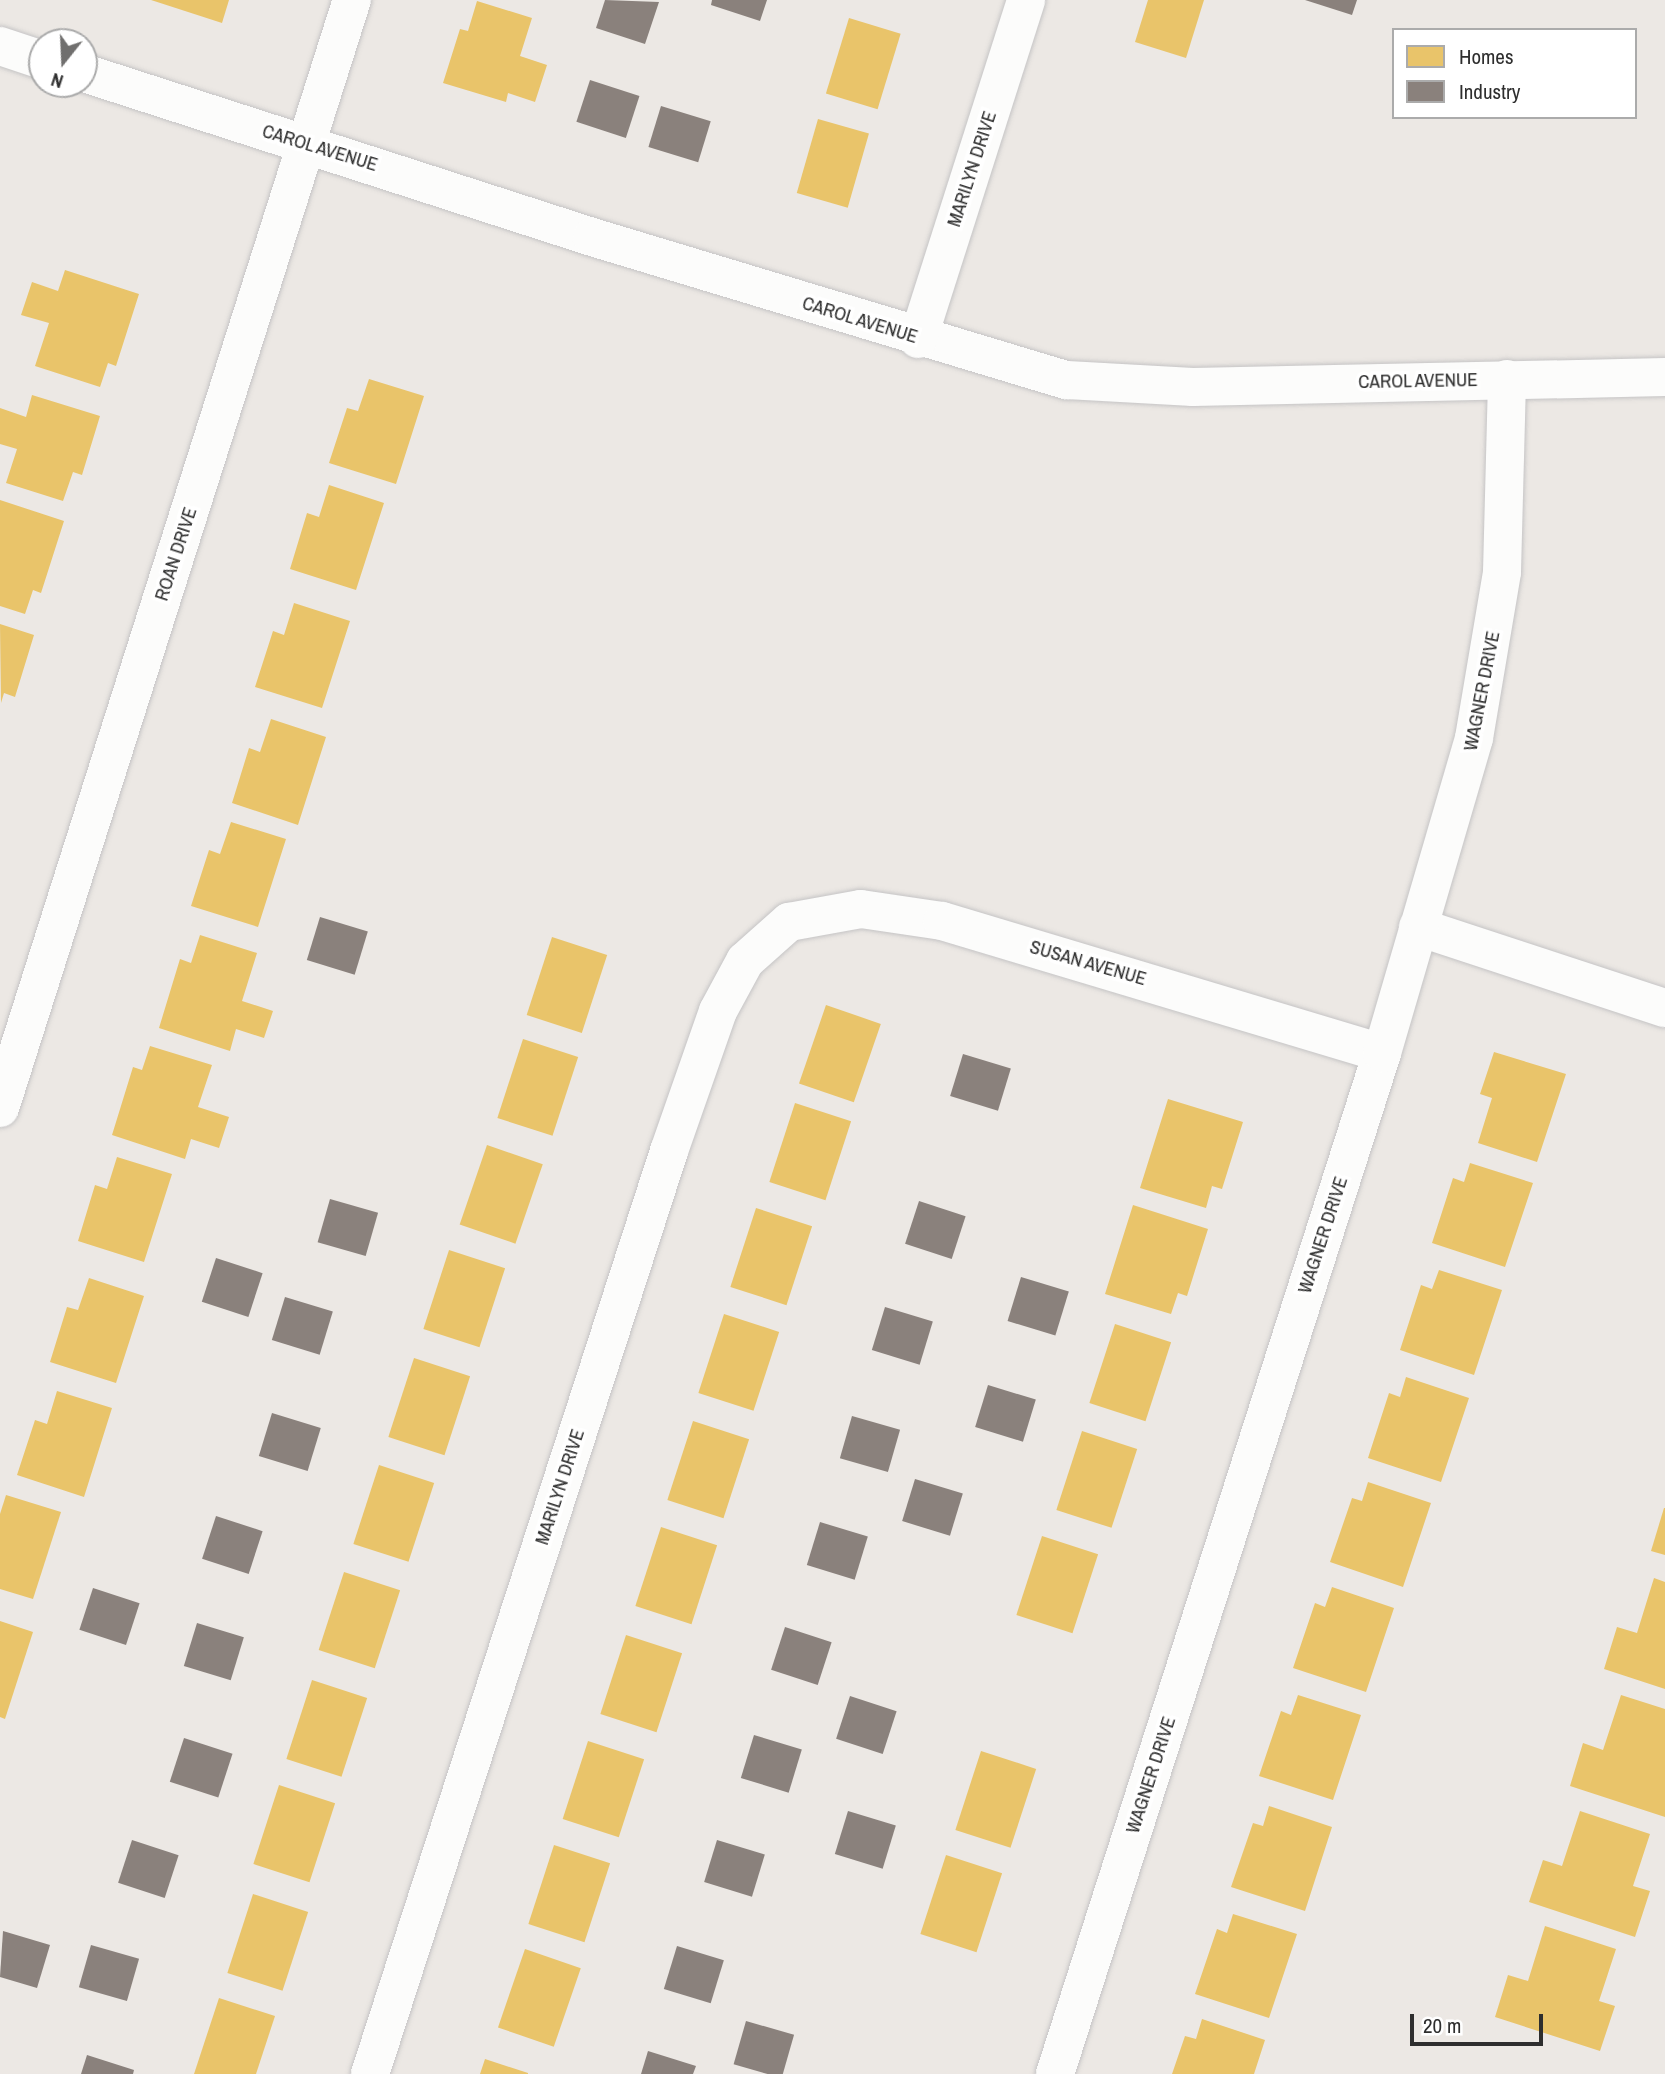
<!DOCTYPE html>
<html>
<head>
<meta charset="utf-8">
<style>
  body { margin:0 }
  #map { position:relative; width:1665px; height:2074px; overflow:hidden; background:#ece8e4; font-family:"Archivo Narrow",sans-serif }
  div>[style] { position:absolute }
  .homes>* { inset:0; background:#e9c46a; transform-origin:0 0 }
  .industry>* { inset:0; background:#8a817c; transform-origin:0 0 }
  .roads { filter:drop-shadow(0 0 2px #c5c4c5) drop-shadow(0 0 2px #c5c4c5) }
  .minor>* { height:38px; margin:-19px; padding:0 19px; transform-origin:19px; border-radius:19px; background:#fcfcfb }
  span { translate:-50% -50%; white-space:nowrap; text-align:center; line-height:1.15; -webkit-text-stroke:7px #fff; paint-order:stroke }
  .street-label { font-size:19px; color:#2e2e2e }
  .legend { position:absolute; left:1392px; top:28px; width:245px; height:91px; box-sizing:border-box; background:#fff; border:2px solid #ababab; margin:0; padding:9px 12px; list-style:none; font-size:21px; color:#2e2e2e }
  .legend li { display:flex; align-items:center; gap:14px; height:35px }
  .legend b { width:35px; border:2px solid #ababab }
  .north { position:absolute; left:28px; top:28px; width:70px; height:70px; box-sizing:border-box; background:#fff; border:2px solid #ababab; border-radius:50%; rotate:198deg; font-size:19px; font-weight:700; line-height:28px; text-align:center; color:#2e2e2e }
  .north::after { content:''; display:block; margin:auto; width:24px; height:32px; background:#706f6e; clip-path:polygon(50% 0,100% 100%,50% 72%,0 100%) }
  .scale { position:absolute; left:1410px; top:2014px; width:133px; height:32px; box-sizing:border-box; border:4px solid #2e2e2e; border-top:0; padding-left:9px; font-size:21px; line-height:24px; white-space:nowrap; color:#2e2e2e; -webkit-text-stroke:5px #fff; paint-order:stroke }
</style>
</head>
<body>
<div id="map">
  <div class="homes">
    <div style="clip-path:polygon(151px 0,229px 0,222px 23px)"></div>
    <div style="clip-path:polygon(1148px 0,1204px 0,1186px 58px,1135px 42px)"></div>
    <div style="clip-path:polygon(477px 1px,532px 18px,520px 56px,547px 65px,535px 102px,508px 93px,506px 102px,443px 83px,460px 29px,468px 31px)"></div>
    <div style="left:849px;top:18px;width:54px;height:79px;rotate:17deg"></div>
    <div style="left:818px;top:119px;width:53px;height:77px;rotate:16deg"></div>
    <div style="clip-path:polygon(65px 270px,139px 294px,116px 366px,108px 363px,100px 387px,35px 366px,49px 323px,21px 315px,32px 282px,58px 291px)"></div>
    <div style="clip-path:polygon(369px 379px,424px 396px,396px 484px,329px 463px,347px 408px,358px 411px)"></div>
    <div style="clip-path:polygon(32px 395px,100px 416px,82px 475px,73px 472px,63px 501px,6px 483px,17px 449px,0 444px,0 408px,26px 417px)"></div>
    <div style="clip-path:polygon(329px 485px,384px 503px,356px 590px,290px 569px,307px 513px,319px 517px)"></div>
    <div style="clip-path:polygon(0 500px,64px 521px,41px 593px,33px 590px,25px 614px,0 606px)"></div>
    <div style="clip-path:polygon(294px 603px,350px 621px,322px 708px,255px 687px,273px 631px,284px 635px)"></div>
    <div style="clip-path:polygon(0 624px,34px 635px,15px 697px,4px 693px,1px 703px)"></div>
    <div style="clip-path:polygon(271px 719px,326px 737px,298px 825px,232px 803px,249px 748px,260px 752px)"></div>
    <div style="clip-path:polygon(231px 822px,286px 839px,258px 927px,191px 906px,209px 850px,220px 854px)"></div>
    <div style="clip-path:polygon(200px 935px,257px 953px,242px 1001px,273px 1011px,264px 1038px,236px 1029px,230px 1051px,159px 1028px,180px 959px,191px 963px)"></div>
    <div style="left:552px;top:937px;width:58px;height:82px;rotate:18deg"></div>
    <div style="left:826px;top:1005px;width:58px;height:83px;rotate:19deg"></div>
    <div style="left:523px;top:1039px;width:58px;height:83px;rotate:18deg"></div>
    <div style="clip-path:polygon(150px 1046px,212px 1065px,198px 1107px,229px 1117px,219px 1148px,191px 1139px,185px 1159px,112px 1135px,133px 1067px,142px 1070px)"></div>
    <div style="clip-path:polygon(1494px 1052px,1566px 1074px,1537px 1162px,1478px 1143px,1492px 1098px,1480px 1094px)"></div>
    <div style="clip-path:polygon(1168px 1099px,1243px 1122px,1222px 1189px,1212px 1186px,1206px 1208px,1140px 1188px)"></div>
    <div style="left:795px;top:1103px;width:59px;height:83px;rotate:18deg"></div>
    <div style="left:487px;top:1145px;width:59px;height:84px;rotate:19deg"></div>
    <div style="clip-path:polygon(117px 1157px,172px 1174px,144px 1262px,78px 1241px,95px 1185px,107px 1189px)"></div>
    <div style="clip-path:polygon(1470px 1163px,1533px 1183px,1505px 1267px,1432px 1243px,1453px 1178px,1464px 1182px)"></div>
    <div style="clip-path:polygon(1133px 1205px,1208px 1229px,1187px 1296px,1178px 1293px,1171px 1314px,1105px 1294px)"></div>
    <div style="left:756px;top:1208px;width:59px;height:83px;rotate:18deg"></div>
    <div style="left:449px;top:1250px;width:59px;height:83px;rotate:18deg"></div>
    <div style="clip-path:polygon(1439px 1270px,1502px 1290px,1474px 1375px,1400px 1350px,1421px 1285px,1432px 1289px)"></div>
    <div style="clip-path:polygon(89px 1278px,144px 1296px,116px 1383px,50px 1362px,67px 1307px,78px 1310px)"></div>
    <div style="left:724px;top:1314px;width:58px;height:83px;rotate:18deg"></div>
    <div style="left:1115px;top:1324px;width:59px;height:83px;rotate:18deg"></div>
    <div style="left:414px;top:1358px;width:59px;height:83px;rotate:18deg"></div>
    <div style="clip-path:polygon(1406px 1377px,1469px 1398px,1441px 1482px,1368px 1458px,1389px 1393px,1400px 1397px)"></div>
    <div style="clip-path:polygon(57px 1391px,112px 1408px,84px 1497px,17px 1475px,35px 1420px,47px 1424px)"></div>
    <div style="left:693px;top:1421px;width:59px;height:83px;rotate:18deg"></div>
    <div style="left:1082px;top:1431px;width:58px;height:83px;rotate:18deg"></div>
    <div style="left:379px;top:1465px;width:58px;height:83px;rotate:18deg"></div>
    <div style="clip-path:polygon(1368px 1482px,1431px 1503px,1403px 1587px,1330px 1562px,1352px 1498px,1362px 1501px)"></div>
    <div style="clip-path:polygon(6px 1495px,61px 1512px,33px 1599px,0 1589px,0 1514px)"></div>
    <div style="clip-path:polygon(1664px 1508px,1665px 1508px,1665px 1555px,1651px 1551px)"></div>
    <div style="left:661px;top:1527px;width:59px;height:83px;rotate:18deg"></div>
    <div style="left:1042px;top:1536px;width:59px;height:83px;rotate:18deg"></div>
    <div style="left:344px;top:1572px;width:59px;height:82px;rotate:18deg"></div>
    <div style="clip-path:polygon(1654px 1578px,1665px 1582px,1665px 1689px,1604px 1669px,1617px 1627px,1637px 1633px)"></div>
    <div style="clip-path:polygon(1332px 1587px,1394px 1608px,1366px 1692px,1293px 1668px,1315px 1603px,1325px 1607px)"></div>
    <div style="clip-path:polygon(0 1621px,33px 1632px,5px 1719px,0 1717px)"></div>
    <div style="left:626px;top:1635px;width:59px;height:83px;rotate:18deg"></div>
    <div style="left:312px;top:1680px;width:58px;height:83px;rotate:18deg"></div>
    <div style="clip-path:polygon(1298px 1695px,1361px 1715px,1333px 1800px,1259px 1776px,1281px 1711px,1291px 1715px)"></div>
    <div style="clip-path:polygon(1621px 1695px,1665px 1709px,1665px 1817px,1570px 1786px,1583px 1743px,1603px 1750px)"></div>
    <div style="left:588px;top:1741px;width:59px;height:82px;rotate:18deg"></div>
    <div style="left:981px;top:1751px;width:58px;height:83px;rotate:18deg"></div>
    <div style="left:279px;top:1785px;width:59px;height:83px;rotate:18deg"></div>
    <div style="clip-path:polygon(1269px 1806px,1332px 1827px,1305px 1911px,1231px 1887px,1253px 1823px,1263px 1826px)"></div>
    <div style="clip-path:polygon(1580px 1811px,1650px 1834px,1633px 1886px,1650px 1891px,1635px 1937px,1529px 1902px,1543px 1860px,1562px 1866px)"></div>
    <div style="left:554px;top:1845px;width:59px;height:83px;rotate:18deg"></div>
    <div style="left:946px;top:1855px;width:59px;height:83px;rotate:18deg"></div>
    <div style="left:253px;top:1894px;width:58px;height:83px;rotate:18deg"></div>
    <div style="clip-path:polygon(1233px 1914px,1297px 1934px,1269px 2018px,1195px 1994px,1217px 1929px,1227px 1933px)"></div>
    <div style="clip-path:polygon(1545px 1926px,1616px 1949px,1599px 2001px,1615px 2006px,1600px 2051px,1495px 2017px,1508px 1975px,1528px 1981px)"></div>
    <div style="left:525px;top:1949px;width:59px;height:83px;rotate:19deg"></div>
    <div style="clip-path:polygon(219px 1998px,275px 2016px,256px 2074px,194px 2074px)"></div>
    <div style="clip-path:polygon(1202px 2019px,1265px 2040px,1254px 2074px,1172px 2074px,1185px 2036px,1196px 2039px)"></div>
    <div style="clip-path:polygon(485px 2059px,528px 2073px,528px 2074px,480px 2074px)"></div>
  </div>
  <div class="industry">
    <div style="clip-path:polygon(605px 0,659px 2px,645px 44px,596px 28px)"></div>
    <div style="clip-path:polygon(712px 0,767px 0,760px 21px,711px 5px)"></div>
    <div style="clip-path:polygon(1305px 0,1357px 0,1352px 15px)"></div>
    <div style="left:590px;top:80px;width:52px;height:44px;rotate:18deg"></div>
    <div style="left:661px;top:106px;width:52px;height:43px;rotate:17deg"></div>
    <div style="left:320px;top:917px;width:50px;height:45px;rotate:17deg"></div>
    <div style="left:963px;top:1054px;width:50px;height:44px;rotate:17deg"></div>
    <div style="left:330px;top:1199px;width:50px;height:45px;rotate:16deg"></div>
    <div style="left:919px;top:1201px;width:49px;height:45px;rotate:18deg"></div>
    <div style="left:216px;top:1258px;width:49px;height:46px;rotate:18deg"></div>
    <div style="left:1021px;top:1277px;width:50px;height:46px;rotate:17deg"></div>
    <div style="left:285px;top:1297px;width:50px;height:45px;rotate:17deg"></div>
    <div style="left:885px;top:1307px;width:50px;height:45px;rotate:17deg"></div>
    <div style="left:988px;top:1385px;width:50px;height:44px;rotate:17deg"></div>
    <div style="left:272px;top:1413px;width:51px;height:45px;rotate:17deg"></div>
    <div style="left:852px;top:1416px;width:50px;height:44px;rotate:16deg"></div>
    <div style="left:915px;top:1479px;width:50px;height:44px;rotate:17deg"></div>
    <div style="left:216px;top:1516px;width:49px;height:45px;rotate:18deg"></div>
    <div style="left:820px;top:1522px;width:50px;height:45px;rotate:17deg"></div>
    <div style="left:93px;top:1588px;width:49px;height:44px;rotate:18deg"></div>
    <div style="left:197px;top:1623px;width:49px;height:45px;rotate:17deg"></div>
    <div style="left:785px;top:1627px;width:49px;height:45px;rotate:18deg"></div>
    <div style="left:850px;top:1696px;width:49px;height:45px;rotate:18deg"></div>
    <div style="left:754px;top:1735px;width:50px;height:45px;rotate:17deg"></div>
    <div style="left:184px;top:1738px;width:51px;height:46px;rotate:18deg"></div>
    <div style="left:848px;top:1811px;width:50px;height:45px;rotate:17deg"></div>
    <div style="left:132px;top:1840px;width:49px;height:45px;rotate:18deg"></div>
    <div style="left:717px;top:1840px;width:50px;height:44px;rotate:17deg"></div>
    <div style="clip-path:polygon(3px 1931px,50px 1945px,37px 1988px,0 1977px)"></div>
    <div style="left:91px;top:1945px;width:50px;height:44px;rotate:16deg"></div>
    <div style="left:677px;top:1946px;width:49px;height:45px;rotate:17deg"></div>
    <div style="left:746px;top:2021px;width:50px;height:45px;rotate:16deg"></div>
    <div style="clip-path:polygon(648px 2051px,696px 2066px,693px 2074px,641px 2074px)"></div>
    <div style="clip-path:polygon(87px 2055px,134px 2070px,133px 2074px,81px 2074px)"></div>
  </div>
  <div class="roads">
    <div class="minor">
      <div style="left:0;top:46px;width:44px;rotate:18.4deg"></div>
      <div style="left:84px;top:73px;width:534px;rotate:17.89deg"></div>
      <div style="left:592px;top:237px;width:496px;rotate:16.8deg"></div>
      <div style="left:1067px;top:380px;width:126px;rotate:3.2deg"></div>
      <div style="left:1193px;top:387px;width:472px;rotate:-1.2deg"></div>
      <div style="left:918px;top:339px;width:356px;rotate:-72.3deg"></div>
      <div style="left:1418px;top:927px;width:260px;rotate:18.2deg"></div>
      <div style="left:0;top:1108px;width:1163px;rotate:-72.38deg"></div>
      <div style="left:370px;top:2074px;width:970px;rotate:-72.05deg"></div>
      <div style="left:669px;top:1151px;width:148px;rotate:-70.7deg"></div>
      <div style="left:718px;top:1011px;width:57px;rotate:-61.6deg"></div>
      <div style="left:745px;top:961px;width:59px;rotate:-41.6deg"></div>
      <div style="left:789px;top:922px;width:73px;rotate:-10.2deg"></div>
      <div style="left:861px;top:909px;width:82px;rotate:8.4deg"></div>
      <div style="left:942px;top:921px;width:459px;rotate:16.7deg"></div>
      <div style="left:1055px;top:2074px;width:1072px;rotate:-72.24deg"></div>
      <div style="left:1382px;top:1053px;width:328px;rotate:-73.7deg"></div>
      <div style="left:1474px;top:738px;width:168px;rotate:-80.4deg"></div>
      <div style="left:1502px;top:572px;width:193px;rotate:-88.5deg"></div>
    </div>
  </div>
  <div class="street-label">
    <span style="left:320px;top:148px;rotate:17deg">CAROL AVENUE</span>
    <span style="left:972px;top:169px;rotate:-72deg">MARILYN DRIVE</span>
    <span style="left:860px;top:320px;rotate:17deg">CAROL AVENUE</span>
    <span style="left:1418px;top:381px;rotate:-1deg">CAROL AVENUE</span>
    <span style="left:176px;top:554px;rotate:-72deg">ROAN DRIVE</span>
    <span style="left:1482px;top:691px;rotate:-79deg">WAGNER DRIVE</span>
    <span style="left:1088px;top:963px;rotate:16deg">SUSAN AVENUE</span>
    <span style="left:1323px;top:1235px;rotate:-72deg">WAGNER DRIVE</span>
    <span style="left:560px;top:1487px;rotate:-72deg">MARILYN DRIVE</span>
    <span style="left:1151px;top:1775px;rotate:-72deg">WAGNER DRIVE</span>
  </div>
  <ul class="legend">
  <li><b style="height:19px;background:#e9c46a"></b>Homes</li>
  <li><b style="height:19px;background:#8a817c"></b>Industry</li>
  </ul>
  <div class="north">N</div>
  <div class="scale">20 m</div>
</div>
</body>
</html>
